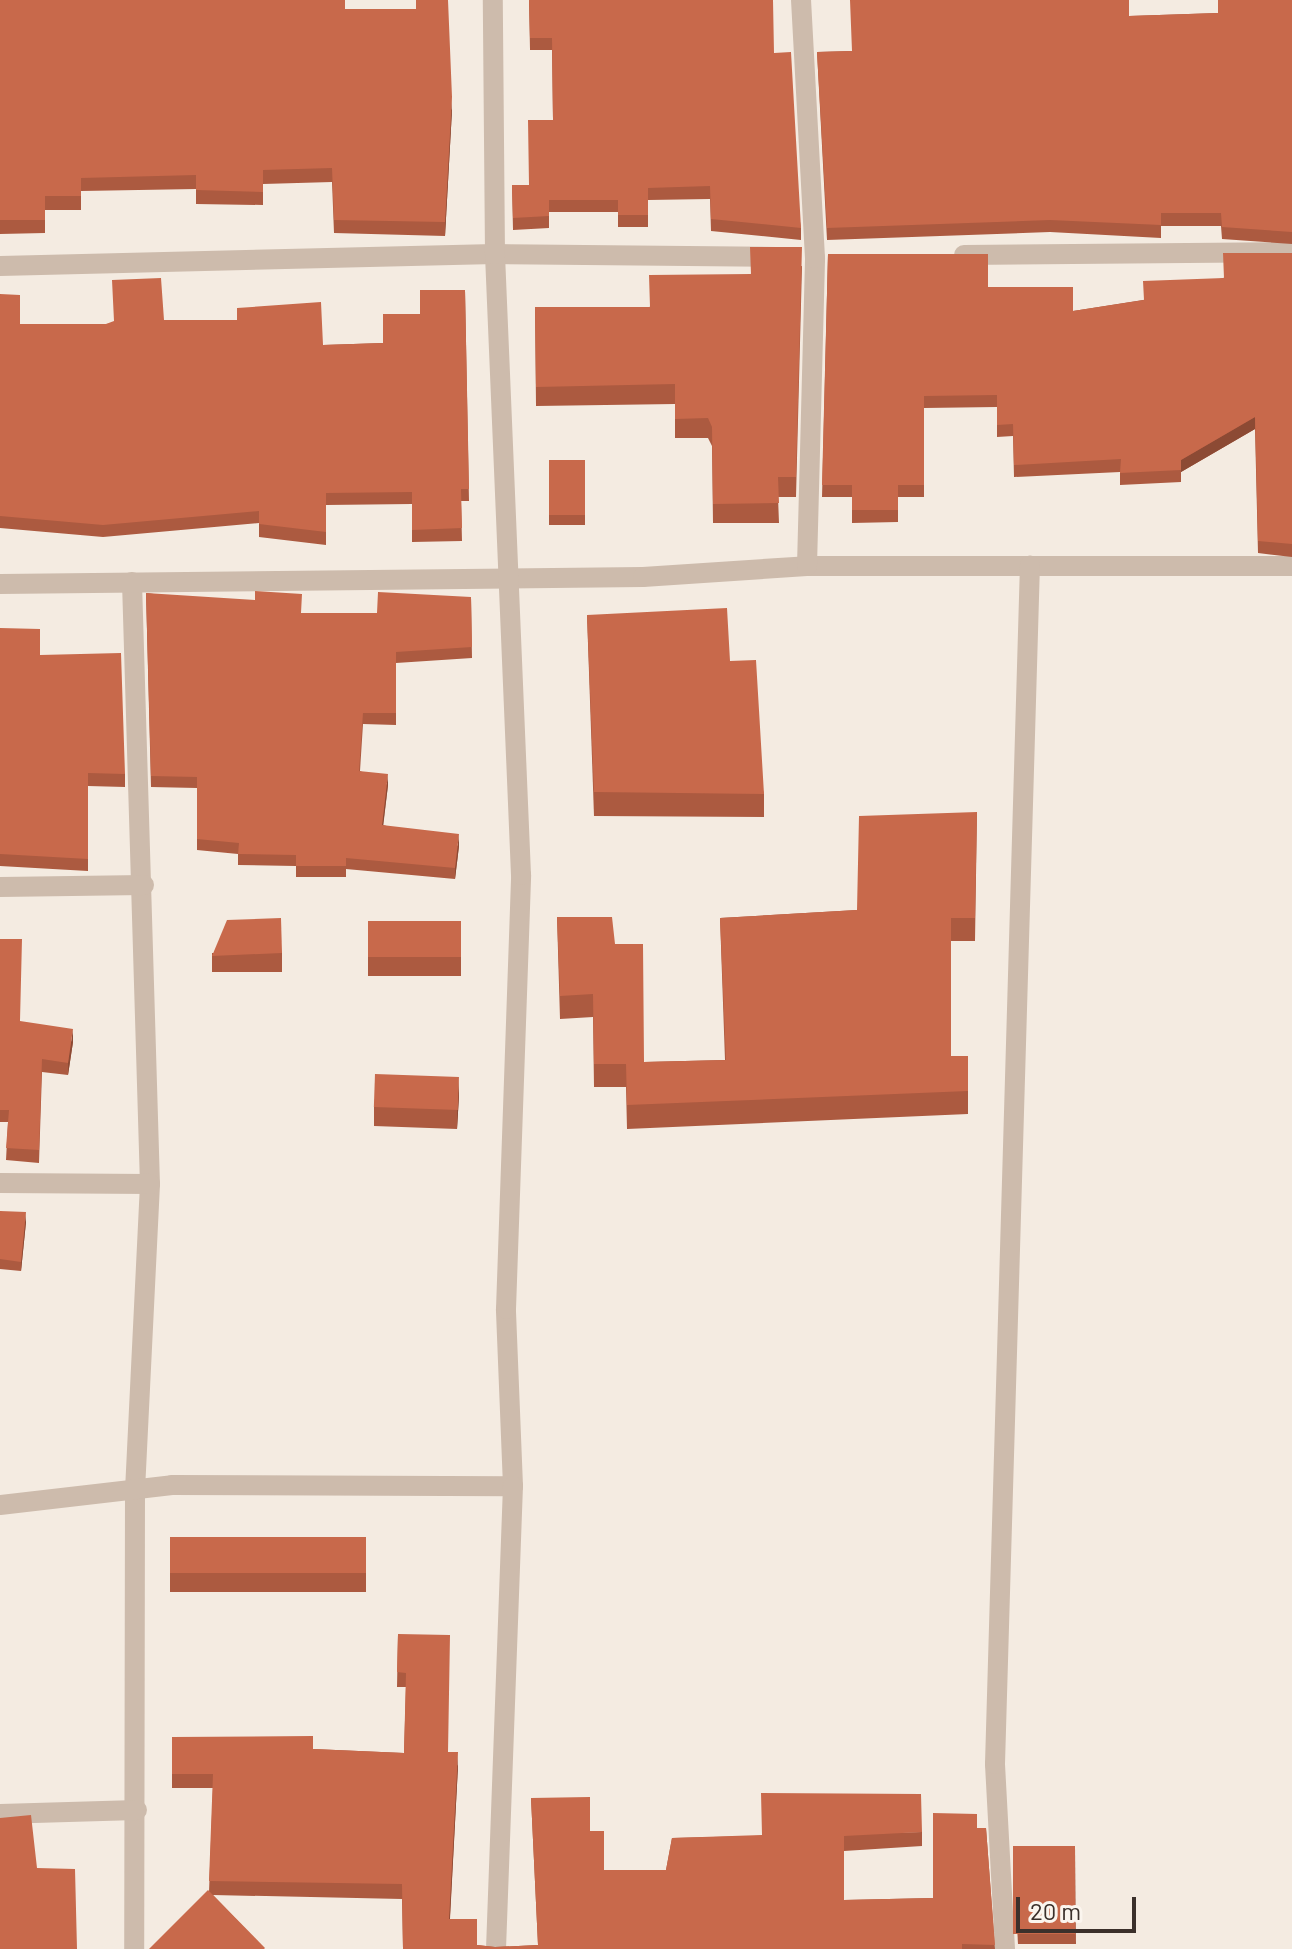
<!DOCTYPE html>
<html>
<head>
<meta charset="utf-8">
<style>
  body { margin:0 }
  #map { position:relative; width:1292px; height:1949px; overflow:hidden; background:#f4ebe1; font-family:Barlow,sans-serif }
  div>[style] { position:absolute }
  .minor>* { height:20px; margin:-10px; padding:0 10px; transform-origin:10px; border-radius:10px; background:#cdbbac }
  .wall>* { inset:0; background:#ac5a40; transform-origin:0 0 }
  .shaded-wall>* { inset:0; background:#8c4a34 }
  .building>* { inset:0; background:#c8694b; transform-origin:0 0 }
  span { translate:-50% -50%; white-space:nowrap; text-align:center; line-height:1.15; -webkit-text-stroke:6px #fbf5ee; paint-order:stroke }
  .scale { position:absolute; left:1016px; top:1897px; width:120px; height:36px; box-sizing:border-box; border:4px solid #3b302b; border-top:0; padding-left:10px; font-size:24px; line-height:28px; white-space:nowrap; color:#3b302b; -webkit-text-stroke:6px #fbf5ee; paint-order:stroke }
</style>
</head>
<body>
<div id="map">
  <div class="minor">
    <div style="left:964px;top:255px;width:328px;rotate:-0.5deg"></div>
    <div style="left:0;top:266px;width:495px;rotate:-1.4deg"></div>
    <div style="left:495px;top:254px;width:281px;rotate:0.6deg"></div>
    <div style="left:807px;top:566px;width:485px"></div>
    <div style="left:132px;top:582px;width:602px;rotate:88.29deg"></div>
    <div style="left:150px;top:1184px;width:307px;rotate:92.8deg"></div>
    <div style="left:135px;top:1491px;width:458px;rotate:90.1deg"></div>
    <div style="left:0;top:584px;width:643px;rotate:-0.62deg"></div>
    <div style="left:643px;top:577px;width:164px;rotate:-3.8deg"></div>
    <div style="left:807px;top:566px;width:308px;rotate:-88.5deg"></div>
    <div style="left:815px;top:258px;width:258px;rotate:-93.1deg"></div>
    <div style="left:0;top:887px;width:144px;rotate:-0.8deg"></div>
    <div style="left:0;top:1183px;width:150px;rotate:0.4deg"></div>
    <div style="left:0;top:1505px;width:173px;rotate:-6.6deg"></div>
    <div style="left:172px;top:1485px;width:341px;rotate:0.2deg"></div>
    <div style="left:513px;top:1486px;width:177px;rotate:-92.3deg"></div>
    <div style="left:506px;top:1309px;width:434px;rotate:-88deg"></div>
    <div style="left:521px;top:875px;width:622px;rotate:-92.4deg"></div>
    <div style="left:495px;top:254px;width:254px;rotate:-90.5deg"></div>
    <div style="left:0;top:1814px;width:137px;rotate:-1.7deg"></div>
    <div style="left:496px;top:1949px;width:463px;rotate:-87.9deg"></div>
    <div style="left:1005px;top:1949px;width:185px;rotate:-93.1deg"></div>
    <div style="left:995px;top:1764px;width:1199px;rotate:-88.33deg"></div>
  </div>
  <div class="wall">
    <div style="clip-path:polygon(0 0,345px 9px,452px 110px,445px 236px,334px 233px,332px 182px,263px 184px,263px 205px,196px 204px,196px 189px,81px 191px,81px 210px,45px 210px,45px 233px,0 234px)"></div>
    <div style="clip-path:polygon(529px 0,774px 53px,801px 228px,801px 240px,711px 231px,710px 199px,648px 200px,648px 227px,618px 227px,618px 212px,549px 212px,549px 228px,513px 230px,512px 185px,529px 185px,553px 120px,552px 50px,530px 50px)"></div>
    <div style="clip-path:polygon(1292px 0,1292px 244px,1222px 239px,1221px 226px,1161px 226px,1161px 238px,1050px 232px,827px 240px,817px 52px,852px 51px,1129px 16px,1218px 13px)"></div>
    <div style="clip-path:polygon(1292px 253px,1292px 557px,1258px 553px,1255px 429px,1181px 472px,1181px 482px,1120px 485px,1120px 472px,1014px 477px,1013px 436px,997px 437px,997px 407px,924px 408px,924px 497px,898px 497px,898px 522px,852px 523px,852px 497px,822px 497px,828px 254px,988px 287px,1073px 311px,1143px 300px,1223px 278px)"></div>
    <div style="clip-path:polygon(802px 266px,796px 497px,778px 497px,779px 523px,713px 523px,712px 446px,708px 438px,675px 438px,675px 404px,536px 406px,535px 307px,649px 307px,750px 274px)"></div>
    <div style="clip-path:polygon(465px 290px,469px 501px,461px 501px,462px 541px,412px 542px,412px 504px,326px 505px,326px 545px,259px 537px,259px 523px,103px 537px,0 528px,0 294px,20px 324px,106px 324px,164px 320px,323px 345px,383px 343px,420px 314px)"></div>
    <div style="left:549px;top:460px;width:36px;height:65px"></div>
    <div style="clip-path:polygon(146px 593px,301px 613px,377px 613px,471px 597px,472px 658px,396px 663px,396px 725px,363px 724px,360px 771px,388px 785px,383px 825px,459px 846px,455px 879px,346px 869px,346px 877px,296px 877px,296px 866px,238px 865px,238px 854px,197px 850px,197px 788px,151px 787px)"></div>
    <div style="clip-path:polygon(587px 615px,730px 661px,764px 794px,764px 817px,594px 816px)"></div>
    <div style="clip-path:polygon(0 628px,40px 655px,125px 774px,125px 787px,88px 786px,88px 871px,0 866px)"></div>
    <div style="clip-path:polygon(977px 812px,975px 941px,951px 941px,951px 1056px,968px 1056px,968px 1114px,627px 1129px,626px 1087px,594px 1087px,593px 1017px,560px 1019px,557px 917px,615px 944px,644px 1062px,725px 1060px,720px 918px,857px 910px)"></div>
    <div style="left:368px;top:921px;width:93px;height:55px"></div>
    <div style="clip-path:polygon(0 939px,20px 1022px,73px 1042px,68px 1075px,42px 1072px,39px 1163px,6px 1160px,8px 1122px,0 1122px)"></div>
    <div style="left:282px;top:953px;width:19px;height:70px;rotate:90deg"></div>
    <div style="clip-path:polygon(459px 1096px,457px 1129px,374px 1126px,374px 1107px)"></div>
    <div style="clip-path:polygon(0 1211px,26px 1222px,21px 1271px,0 1269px)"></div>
    <div style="left:170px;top:1537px;width:196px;height:55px"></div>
    <div style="clip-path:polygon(398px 1634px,448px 1752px,458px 1766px,450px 1919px,477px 1945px,495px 1947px,538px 1945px,531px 1798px,590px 1831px,604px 1870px,666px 1870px,672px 1838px,922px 1832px,922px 1846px,844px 1851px,844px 1900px,933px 1898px,977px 1828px,986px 1828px,995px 1949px,403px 1949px,402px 1899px,213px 1895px,265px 1949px,209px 1892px,213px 1788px,172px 1788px,172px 1737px,313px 1749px,404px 1753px,406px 1687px,397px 1687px)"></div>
    <div style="clip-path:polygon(1075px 1846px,1076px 1944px,1018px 1944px,1013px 1856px)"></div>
  </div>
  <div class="shaded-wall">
    <div style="clip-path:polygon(452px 97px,452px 110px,445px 236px,445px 222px)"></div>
    <div style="clip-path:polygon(1255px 417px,1255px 429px,1181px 472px,1181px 482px,1181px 460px)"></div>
    <div style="clip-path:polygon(388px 774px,388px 785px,382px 836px,382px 825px)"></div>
    <div style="clip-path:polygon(459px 834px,459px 846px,455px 879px,455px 868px)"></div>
    <div style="clip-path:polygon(73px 1029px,73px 1042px,68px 1075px,68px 1063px)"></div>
    <div style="clip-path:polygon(459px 1077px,459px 1096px,457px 1129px,457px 1110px)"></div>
    <div style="clip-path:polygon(26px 1212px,26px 1222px,21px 1271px,21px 1262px)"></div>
    <div style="clip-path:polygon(458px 1752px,458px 1766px,449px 1934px,449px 1919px)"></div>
  </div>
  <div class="building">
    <div style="clip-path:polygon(0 0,345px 0,345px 9px,416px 9px,416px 0,448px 0,452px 97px,445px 222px,334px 220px,332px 168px,263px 170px,263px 192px,196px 190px,196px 175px,81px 178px,81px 196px,45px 196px,45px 220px,0 220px)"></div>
    <div style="clip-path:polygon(529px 0,773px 0,774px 53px,791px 52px,801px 228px,711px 219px,710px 186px,648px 188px,648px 215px,618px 215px,618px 200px,549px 200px,549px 216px,513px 218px,512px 185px,529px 185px,528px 120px,553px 120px,552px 38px,530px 38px)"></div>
    <div style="clip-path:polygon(850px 0,1129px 0,1129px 16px,1218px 13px,1218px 0,1292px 0,1292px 232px,1222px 227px,1221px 213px,1161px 213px,1161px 225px,1050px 220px,827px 228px,817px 52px,852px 51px)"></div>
    <div style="clip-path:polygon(750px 247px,802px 247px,796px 477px,778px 477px,779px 503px,713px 504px,712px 427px,708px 418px,675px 419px,675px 384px,536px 387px,535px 307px,650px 307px,649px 275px,751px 274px)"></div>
    <div style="clip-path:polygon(1223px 253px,1292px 253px,1292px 544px,1258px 541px,1255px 417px,1181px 460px,1181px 470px,1120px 473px,1121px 459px,1014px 465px,1013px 424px,997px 425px,997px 395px,924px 396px,924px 485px,898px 485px,898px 510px,852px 510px,852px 485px,822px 485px,828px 254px,988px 254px,988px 287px,1073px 287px,1073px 311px,1144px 300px,1143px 281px,1224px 278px)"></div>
    <div style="clip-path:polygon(161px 278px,164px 320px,237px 320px,237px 308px,321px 302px,323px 345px,383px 343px,383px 314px,420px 314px,420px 290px,465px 290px,469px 489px,461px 489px,462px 528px,412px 530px,412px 492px,326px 493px,326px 532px,259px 524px,259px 511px,103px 525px,0 516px,0 294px,20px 295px,20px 324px,106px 324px,114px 321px,112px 280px)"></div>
    <div style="left:549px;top:460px;width:36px;height:55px"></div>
    <div style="clip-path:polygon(255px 591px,302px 594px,301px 613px,377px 613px,378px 592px,471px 597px,472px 647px,396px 652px,396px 713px,363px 713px,359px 771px,388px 774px,382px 825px,459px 834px,455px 868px,346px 858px,346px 866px,296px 866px,296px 855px,238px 854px,239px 843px,197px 839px,197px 777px,151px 776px,146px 593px,255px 600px)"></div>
    <div style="clip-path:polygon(727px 608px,730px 661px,756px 660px,764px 794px,594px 792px,587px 615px)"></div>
    <div style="clip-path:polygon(0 628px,40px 629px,40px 655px,121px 653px,125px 774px,88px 773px,88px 859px,0 854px)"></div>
    <div style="clip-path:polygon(977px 812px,975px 918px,951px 918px,951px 1056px,968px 1056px,968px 1091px,627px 1105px,626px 1064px,594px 1064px,593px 994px,560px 996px,557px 917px,612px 917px,615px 944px,643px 944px,644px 1062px,726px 1060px,720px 918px,857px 910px,859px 816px)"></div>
    <div style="clip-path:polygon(281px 918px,282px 953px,212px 956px,227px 920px)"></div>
    <div style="left:368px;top:921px;width:93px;height:36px"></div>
    <div style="clip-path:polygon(0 939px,22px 939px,20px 1021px,73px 1029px,68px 1063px,42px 1059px,39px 1150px,6px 1148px,9px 1110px,0 1110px)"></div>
    <div style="left:375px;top:1074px;width:84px;height:33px;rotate:2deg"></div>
    <div style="clip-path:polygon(0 1211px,26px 1212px,21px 1262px,0 1259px)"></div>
    <div style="left:170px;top:1537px;width:196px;height:36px"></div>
    <div style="clip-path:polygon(398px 1634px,450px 1635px,448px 1752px,458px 1752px,449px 1919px,477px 1919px,477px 1945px,495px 1947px,538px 1945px,531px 1798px,590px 1797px,590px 1831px,604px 1831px,604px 1870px,666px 1870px,672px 1838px,762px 1835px,761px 1793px,921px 1794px,922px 1832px,844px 1836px,844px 1900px,933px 1898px,933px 1813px,977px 1814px,977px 1828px,986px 1828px,995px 1945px,962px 1944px,962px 1949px,403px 1949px,402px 1884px,209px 1881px,213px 1774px,172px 1774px,172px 1737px,313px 1736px,313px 1749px,404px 1753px,406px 1673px,397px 1672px)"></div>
    <div style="clip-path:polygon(31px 1815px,37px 1868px,75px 1869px,77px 1949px,0 1949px,0 1818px)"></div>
    <div style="left:1013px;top:1846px;width:62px;height:88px"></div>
    <div style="clip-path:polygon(208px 1890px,265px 1948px,264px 1949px,149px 1949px)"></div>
  </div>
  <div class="scale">20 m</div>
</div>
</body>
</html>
